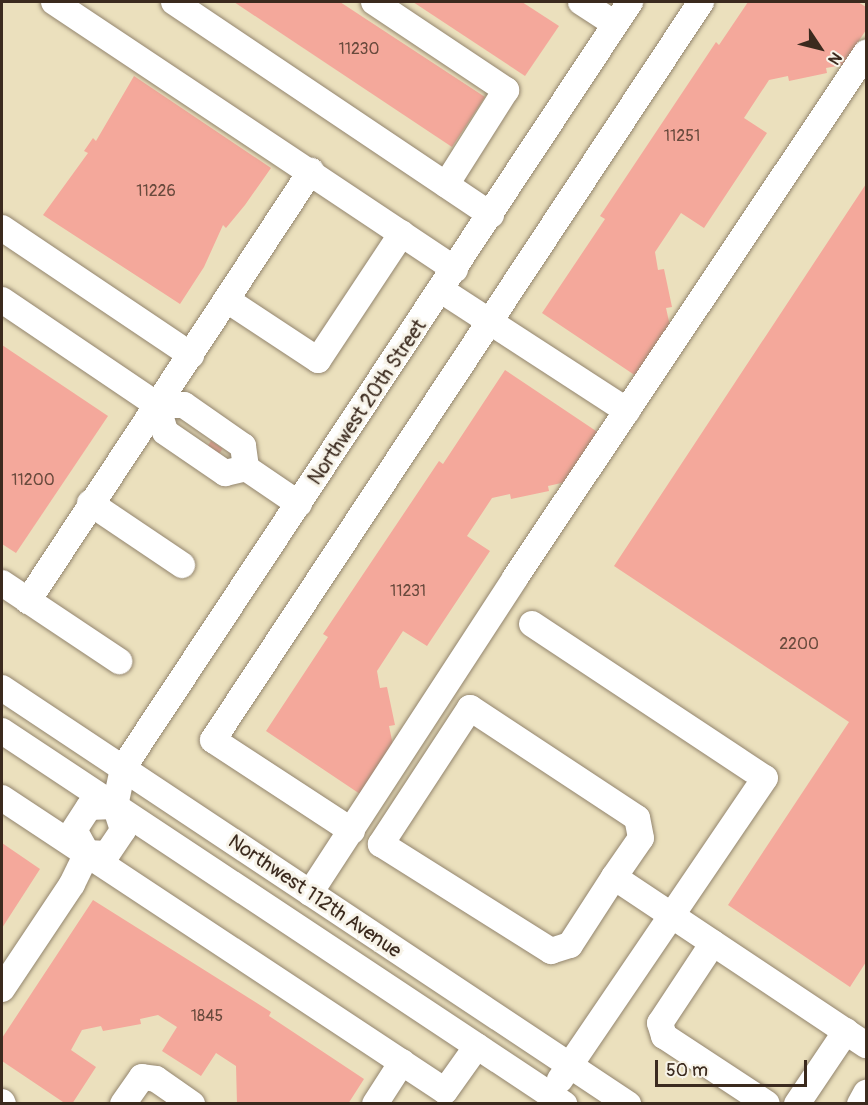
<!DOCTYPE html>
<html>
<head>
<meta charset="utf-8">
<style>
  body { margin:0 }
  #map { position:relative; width:868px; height:1105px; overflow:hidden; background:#ebe0bd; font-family:Pangolin,sans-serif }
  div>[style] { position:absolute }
  .building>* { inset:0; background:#f4a89b; transform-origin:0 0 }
  .roads { filter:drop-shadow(0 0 2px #93856e) drop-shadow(0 0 2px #93856e) }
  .minor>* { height:26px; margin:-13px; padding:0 13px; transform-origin:13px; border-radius:13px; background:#fff }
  span { translate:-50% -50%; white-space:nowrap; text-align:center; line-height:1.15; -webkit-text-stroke:6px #f7f3e8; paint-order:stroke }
  .number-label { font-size:16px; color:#694a3d }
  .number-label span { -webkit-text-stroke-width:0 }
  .street-label { font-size:20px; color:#3b2a1e }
  .frame { position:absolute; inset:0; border:3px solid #3b2a1e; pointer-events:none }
  .north { position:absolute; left:790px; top:18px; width:60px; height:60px; -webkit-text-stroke:4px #f7f3e8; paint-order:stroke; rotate:125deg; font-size:16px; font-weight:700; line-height:24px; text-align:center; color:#3b2a1e }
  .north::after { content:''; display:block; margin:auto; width:21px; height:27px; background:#3b2a1e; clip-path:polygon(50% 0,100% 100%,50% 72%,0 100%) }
  .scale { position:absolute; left:655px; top:1060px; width:152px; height:27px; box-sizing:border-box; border:3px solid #3b2a1e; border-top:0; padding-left:8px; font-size:18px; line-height:21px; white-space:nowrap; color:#3b2a1e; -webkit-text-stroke:4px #f7f3e8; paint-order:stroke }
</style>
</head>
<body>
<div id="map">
  <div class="building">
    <div style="clip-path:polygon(234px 2px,340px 2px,485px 97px,452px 147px)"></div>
    <div style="clip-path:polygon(413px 2px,522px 2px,559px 26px,525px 76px)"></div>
    <div style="clip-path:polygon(748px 2px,858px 2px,866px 7px,866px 30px,843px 65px,826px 68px,827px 73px,789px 81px,788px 76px,769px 80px,744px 118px,767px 133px,704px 228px,681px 213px,655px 252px,658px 270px,664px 269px,672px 307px,666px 308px,670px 326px,636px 376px,542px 313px,605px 219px,600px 216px,716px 42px,719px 45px)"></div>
    <div style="clip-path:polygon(134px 76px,271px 168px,245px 205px,226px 228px,223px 225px,204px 267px,180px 304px,43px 215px,88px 153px,84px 151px,93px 138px,96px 141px)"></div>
    <div style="clip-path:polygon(866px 184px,866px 962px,850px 987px,728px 905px,849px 722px,614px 566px)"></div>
    <div style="clip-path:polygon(2px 345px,108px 416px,16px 553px,2px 544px)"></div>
    <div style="clip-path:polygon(505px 370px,599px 433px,566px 482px,548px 486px,549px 491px,511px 499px,510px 494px,492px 498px,467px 536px,490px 551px,427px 646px,403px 631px,377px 671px,380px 688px,387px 687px,395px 725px,389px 726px,393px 745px,360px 794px,266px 731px,328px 637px,323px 634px,439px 461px,443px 464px)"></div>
    <div style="left:211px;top:441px;width:14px;height:9px;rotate:34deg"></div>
    <div style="clip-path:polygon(2px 843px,40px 869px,2px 928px)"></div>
    <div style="clip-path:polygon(93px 900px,271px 1012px,269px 1016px,364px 1079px,348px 1104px,237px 1104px,236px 1066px,216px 1053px,201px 1076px,162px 1051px,177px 1027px,158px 1015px,140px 1019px,141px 1024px,103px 1031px,101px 1026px,82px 1030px,71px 1050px,96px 1067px,72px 1104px,66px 1104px,2px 1061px,2px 1038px)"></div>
  </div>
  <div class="roads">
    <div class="minor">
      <div style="left:54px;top:2px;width:482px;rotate:33.7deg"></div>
      <div style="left:174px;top:2px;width:382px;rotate:33.9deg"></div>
      <div style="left:374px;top:2px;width:159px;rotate:33.7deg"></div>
      <div style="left:506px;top:90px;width:112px;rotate:122.3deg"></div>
      <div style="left:581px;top:2px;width:40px;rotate:32.9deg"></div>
      <div style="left:2px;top:228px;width:228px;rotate:33.9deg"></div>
      <div style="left:441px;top:290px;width:222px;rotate:33deg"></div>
      <div style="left:2px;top:300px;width:187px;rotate:34.1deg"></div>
      <div style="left:157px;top:405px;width:27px"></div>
      <div style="left:184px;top:405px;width:72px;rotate:34.8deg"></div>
      <div style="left:243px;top:446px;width:22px;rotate:82deg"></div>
      <div style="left:227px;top:300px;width:109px;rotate:33.4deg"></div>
      <div style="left:318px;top:360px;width:152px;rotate:-56.5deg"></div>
      <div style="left:157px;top:405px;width:28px;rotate:73deg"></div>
      <div style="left:165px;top:432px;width:73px;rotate:34.3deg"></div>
      <div style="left:225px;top:473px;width:22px;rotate:-13deg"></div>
      <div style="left:246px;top:468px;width:64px;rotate:34.2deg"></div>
      <div style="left:90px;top:503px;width:111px;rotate:34deg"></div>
      <div style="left:2px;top:583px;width:141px;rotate:33.7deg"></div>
      <div style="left:28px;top:601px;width:515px;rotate:-56.65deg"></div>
      <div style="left:532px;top:624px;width:279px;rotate:33.5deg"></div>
      <div style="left:765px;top:778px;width:365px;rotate:124.2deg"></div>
      <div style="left:2px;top:688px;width:752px;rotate:33.61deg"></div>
      <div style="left:2px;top:731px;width:675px;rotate:33.57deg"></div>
      <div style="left:2px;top:798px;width:531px;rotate:33.48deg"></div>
      <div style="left:445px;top:1091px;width:55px;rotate:-54.6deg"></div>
      <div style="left:115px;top:806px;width:39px;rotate:-78deg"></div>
      <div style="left:123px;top:768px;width:919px;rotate:-56.5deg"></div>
      <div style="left:352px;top:831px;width:166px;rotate:-146.8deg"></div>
      <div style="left:213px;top:740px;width:885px;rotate:-56.53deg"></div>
      <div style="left:87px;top:853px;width:26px;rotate:-119deg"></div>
      <div style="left:74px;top:830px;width:27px;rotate:-57deg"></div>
      <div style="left:89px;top:807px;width:26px;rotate:-2deg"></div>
      <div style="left:87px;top:853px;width:20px;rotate:3deg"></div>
      <div style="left:107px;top:854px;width:29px;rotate:-56deg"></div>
      <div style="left:123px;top:830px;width:25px;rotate:-108deg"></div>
      <div style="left:614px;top:877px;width:47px;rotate:-55.3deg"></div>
      <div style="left:641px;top:838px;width:20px;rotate:-101deg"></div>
      <div style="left:637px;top:818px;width:200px;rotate:-146.6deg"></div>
      <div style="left:470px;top:708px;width:163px;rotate:123.2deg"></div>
      <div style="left:381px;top:844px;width:201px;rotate:32.2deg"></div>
      <div style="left:551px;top:951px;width:20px;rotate:-18deg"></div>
      <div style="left:570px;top:945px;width:81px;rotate:-57.1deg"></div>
      <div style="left:614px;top:877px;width:303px;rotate:33.7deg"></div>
      <div style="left:310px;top:893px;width:376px;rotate:-56.9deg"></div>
      <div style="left:515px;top:578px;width:632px;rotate:-56.23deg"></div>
      <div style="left:713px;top:943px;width:96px;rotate:123.5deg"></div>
      <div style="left:660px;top:1023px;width:14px;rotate:73deg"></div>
      <div style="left:664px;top:1036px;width:123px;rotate:33.4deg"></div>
      <div style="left:2px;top:989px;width:126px;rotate:-56.3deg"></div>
      <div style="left:72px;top:884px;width:34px;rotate:-64deg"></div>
      <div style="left:2px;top:1102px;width:2px;rotate:63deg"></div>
      <div style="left:123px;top:1104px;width:33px;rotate:-55deg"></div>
      <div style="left:142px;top:1077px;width:14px;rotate:8deg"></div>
      <div style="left:156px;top:1079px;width:44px;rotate:34.8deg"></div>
      <div style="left:375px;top:1104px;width:50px;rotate:-57.3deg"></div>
      <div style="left:797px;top:1104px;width:88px;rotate:-56.1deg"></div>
      <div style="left:860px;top:1104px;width:13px;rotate:-61deg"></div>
    </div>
  </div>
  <div class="number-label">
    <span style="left:359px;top:49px">11230</span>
    <span style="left:682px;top:136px">11251</span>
    <span style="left:156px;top:191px">11226</span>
    <span style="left:33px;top:480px">11200</span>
    <span style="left:408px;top:591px">11231</span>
    <span style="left:799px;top:644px">2200</span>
    <span style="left:207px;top:1016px">1845</span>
  </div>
  <div class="street-label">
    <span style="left:367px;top:402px;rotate:-56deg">Northwest 20th Street</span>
    <span style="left:315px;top:896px;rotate:34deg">Northwest 112th Avenue</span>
  </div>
  <div class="frame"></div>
  <div class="north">N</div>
  <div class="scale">50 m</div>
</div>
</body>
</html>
